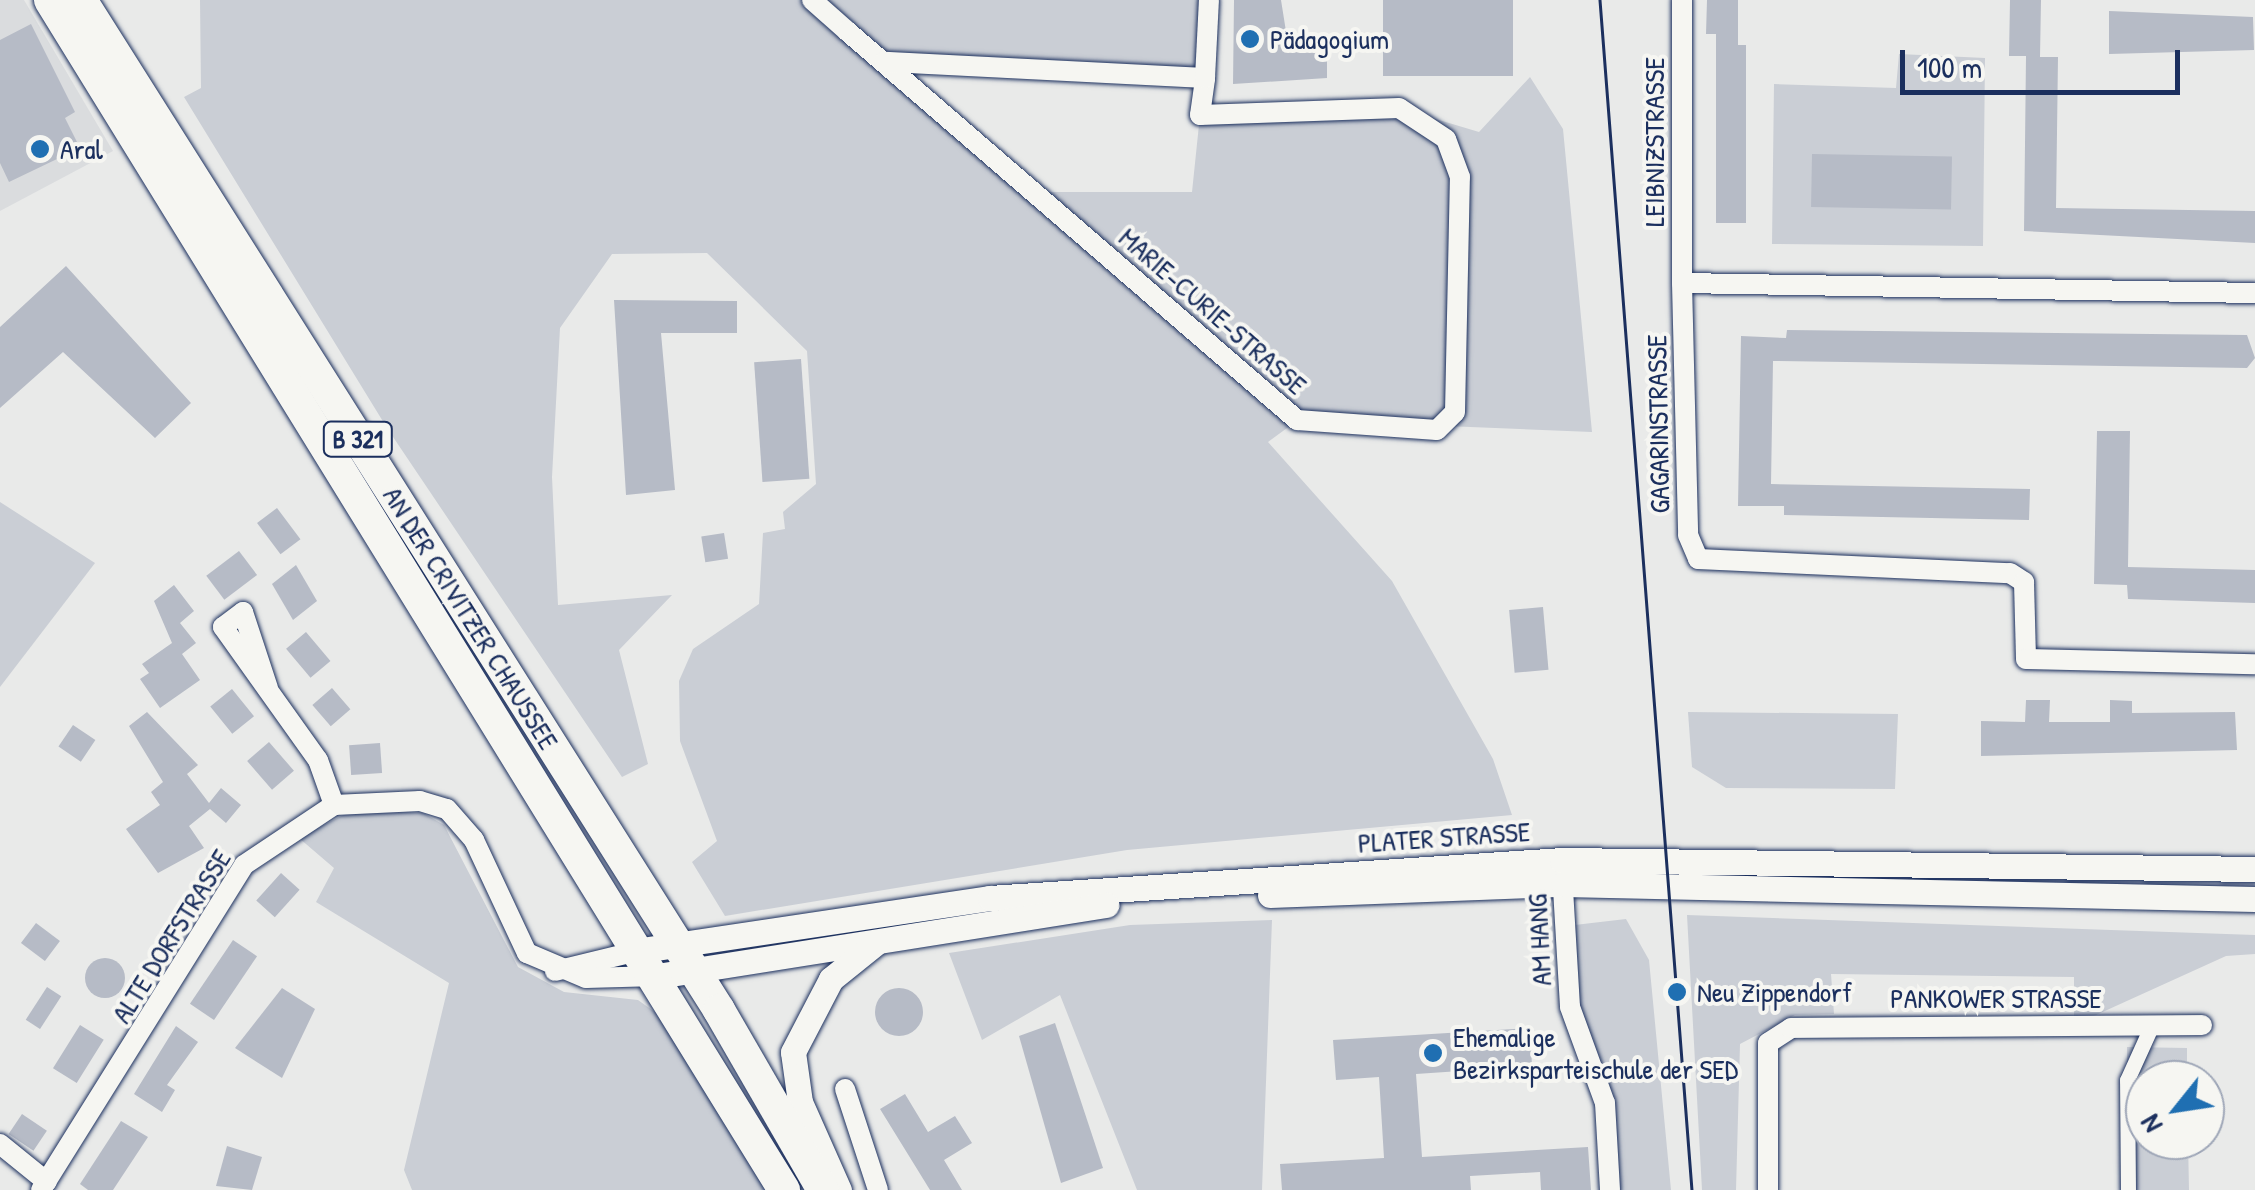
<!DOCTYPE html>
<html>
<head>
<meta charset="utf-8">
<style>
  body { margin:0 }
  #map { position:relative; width:2255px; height:1190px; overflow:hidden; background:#e9eae9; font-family:"Patrick Hand",sans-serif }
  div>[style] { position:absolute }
  .built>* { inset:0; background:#dadcde }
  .green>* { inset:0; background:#caced5 }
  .building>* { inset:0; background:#b6bbc6; transform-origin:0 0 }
  .round { border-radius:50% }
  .roads { filter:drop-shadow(0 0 2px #1b2f5e) drop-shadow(0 0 2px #1b2f5e) }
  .pedestrian>* { height:15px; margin:-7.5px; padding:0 7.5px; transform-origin:7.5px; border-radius:7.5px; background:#f6f6f2 }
  .minor>* { height:20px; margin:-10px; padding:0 10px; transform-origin:10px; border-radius:10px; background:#f6f6f2 }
  .tertiary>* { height:25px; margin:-12.5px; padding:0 12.5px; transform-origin:12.5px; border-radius:12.5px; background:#f6f6f2 }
  .primary>* { height:32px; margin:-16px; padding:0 16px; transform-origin:16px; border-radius:16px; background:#f6f6f2 }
  .tram>* { height:2.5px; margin:-1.25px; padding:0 1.25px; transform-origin:1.25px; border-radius:1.25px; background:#1b2f5e }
  .dots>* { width:28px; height:28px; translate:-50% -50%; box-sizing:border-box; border:5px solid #f6f6f2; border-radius:50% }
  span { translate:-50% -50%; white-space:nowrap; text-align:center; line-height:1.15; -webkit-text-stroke:8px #f6f6f2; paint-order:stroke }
  .shield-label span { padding:2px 8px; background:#f6f6f2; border:2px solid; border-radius:8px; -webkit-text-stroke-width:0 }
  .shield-label { font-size:25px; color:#1b2f5e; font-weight:700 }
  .poi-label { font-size:28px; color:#1b2f5e }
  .left { translate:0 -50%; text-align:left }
  .street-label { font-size:28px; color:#1b2f5e }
  .north { position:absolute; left:2125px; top:1060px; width:100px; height:100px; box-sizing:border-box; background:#f6f6f2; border:2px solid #9ea6b7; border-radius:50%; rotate:240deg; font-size:28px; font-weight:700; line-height:40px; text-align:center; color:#1b2f5e }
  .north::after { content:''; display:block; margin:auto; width:35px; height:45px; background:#1f6fb2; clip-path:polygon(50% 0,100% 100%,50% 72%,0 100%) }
  .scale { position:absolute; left:1900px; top:50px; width:280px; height:45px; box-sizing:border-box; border:5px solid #1b2f5e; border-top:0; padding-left:12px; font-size:30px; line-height:35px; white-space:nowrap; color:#1b2f5e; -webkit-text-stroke:8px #f6f6f2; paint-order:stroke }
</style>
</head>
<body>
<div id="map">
  <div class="built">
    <div style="clip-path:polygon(0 0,24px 0,113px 151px,0 211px)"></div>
  </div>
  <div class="green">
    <div style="clip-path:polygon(200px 0,1209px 0,1205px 78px,886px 62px,1033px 192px,1192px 192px,1200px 115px,1399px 108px,1479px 132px,1530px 77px,1563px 129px,1592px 432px,1298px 420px,1268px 442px,1392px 581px,1493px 759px,1512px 815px,1127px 850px,725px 916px,692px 862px,717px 841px,680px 741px,679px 681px,693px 649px,759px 604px,763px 533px,785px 529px,783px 512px,816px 484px,807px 351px,707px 253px,612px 254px,560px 328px,552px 477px,558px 605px,672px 595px,619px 650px,648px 764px,622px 777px,387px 428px,184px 97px,201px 88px)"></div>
    <div style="clip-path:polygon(1899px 54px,1985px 58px,1983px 246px,1772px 244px,1774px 84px,1896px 88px)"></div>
    <div style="clip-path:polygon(0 502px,95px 563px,0 687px)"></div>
    <div style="clip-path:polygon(1688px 712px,1898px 714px,1895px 789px,1726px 788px,1692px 767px)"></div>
    <div style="clip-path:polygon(351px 811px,423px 813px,444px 825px,518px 967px,564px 992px,638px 1000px,673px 1025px,767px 1190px,412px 1190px,404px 1170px,449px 983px,316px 902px,334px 868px,299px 838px)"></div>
    <div style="clip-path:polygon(1687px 915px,2255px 935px,2255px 954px,2226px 956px,2074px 1025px,2074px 977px,1831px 974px,1834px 1014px,1795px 1015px,1740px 1044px,1736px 1190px,1702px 1190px)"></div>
    <div style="clip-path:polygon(1626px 919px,1649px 960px,1671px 1190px,1610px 1190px,1605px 1103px,1570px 1007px,1566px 926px)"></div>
    <div style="clip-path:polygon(1272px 920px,1262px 1190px,1137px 1190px,1060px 995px,982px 1040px,949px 953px,1130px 925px)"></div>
    <div style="clip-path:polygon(2127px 1047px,2187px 1048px,2187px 1080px,2145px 1080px,2145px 1140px,2188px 1140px,2189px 1190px,2128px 1190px)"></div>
  </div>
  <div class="building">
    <div style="clip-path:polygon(1234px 0,1281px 0,1288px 44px,1327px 45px,1327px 78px,1233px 84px)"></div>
    <div style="left:1383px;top:0;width:130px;height:76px"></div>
    <div style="clip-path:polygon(1707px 0,1738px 0,1738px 45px,1746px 45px,1746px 223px,1716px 223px,1716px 34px,1706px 34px)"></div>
    <div style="clip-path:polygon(2010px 0,2041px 0,2040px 57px,2058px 57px,2056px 208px,2255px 211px,2255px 243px,2024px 231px,2026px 56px,2009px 56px)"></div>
    <div style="clip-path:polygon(2109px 11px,2253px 17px,2254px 50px,2109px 54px)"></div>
    <div style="clip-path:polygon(31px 24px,75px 112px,65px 118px,80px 148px,9px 182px,0 163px,0 40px)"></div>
    <div style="left:1812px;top:154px;width:140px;height:53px;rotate:1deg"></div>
    <div style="clip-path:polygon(66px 266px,191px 403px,155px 438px,63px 352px,0 408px,0 327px)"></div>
    <div style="clip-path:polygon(614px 300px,737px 301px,737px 333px,661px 333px,675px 490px,626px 495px)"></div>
    <div style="clip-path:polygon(1787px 330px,2247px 335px,2255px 358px,2247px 368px,1773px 361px,1771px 484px,2030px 489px,2029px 520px,1784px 515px,1784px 506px,1738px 506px,1741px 336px,1786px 338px)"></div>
    <div style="left:801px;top:359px;width:120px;height:47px;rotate:86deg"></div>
    <div style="clip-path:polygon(2097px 431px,2130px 431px,2128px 567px,2255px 570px,2255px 603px,2128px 599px,2127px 585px,2094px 584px)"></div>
    <div style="left:277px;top:508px;width:39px;height:25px;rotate:53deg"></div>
    <div style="left:724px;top:533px;width:26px;height:23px;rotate:81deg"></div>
    <div style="left:239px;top:551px;width:30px;height:41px;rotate:53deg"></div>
    <div style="clip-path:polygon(296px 565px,317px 601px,293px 620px,272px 584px)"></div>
    <div style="clip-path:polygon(174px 585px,194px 611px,180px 623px,196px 643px,182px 654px,200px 680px,160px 708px,140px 679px,149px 673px,142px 664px,172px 643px,154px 601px)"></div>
    <div style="left:1543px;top:607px;width:63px;height:34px;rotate:85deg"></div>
    <div style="left:306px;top:632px;width:38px;height:26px;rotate:50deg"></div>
    <div style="left:332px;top:688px;width:28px;height:26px;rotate:49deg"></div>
    <div style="left:232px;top:689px;width:35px;height:28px;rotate:51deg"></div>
    <div style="clip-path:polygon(2026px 700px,2050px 700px,2049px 722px,2110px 722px,2110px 700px,2132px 701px,2132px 713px,2235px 712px,2237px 750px,1981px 756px,1981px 721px,2025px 722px)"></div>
    <div style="clip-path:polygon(147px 712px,198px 765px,187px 774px,209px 803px,221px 788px,241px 805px,226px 823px,210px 809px,189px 826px,204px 848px,158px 873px,126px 829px,160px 805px,151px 792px,163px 782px,129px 726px)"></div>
    <div style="left:73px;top:725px;width:27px;height:26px;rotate:34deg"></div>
    <div style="left:269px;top:742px;width:38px;height:29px;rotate:49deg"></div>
    <div style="left:380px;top:743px;width:30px;height:31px;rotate:86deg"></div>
    <div style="left:281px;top:873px;width:25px;height:37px;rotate:42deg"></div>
    <div style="left:36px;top:923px;width:30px;height:25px;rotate:37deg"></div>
    <div style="left:233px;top:940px;width:29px;height:77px;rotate:34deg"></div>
    <div class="round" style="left:85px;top:958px;width:40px;height:40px"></div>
    <div style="left:47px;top:987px;width:17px;height:39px;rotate:33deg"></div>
    <div class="round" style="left:875px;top:988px;width:48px;height:48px"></div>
    <div style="clip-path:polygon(282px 988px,315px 1009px,282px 1078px,235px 1048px)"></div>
    <div style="clip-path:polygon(1055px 1023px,1103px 1168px,1061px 1183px,1019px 1036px)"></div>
    <div style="left:80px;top:1025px;width:28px;height:51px;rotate:32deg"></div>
    <div style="clip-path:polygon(176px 1026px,198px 1042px,167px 1085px,175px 1090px,162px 1112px,134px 1094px)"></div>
    <div style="clip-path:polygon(1530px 1028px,1532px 1066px,1416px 1074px,1422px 1157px,1588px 1147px,1591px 1190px,1541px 1190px,1540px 1172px,1470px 1176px,1471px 1190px,1282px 1190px,1280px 1164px,1384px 1158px,1379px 1077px,1336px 1080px,1333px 1040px)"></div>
    <div style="clip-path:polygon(905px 1094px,928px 1132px,955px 1116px,972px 1143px,944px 1160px,962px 1190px,930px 1190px,880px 1109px)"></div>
    <div style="left:22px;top:1114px;width:30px;height:24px;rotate:34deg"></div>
    <div style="clip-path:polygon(121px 1121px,148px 1137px,113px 1190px,88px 1190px,80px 1184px)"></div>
    <div style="clip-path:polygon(227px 1146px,262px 1157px,252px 1190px,216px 1186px)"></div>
  </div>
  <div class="roads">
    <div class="pedestrian">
      <div style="left:2128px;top:1190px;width:110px;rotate:-90.5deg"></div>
      <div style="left:2127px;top:1080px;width:58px;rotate:-65.6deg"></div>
    </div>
    <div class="minor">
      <div style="left:812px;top:0;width:47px;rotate:41.5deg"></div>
      <div style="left:847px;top:31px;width:595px;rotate:40.84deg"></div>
      <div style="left:1297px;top:420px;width:140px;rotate:4.1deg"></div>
      <div style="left:1437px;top:430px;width:25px;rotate:-45deg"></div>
      <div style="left:1455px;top:412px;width:235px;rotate:-88.8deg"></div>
      <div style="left:1460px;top:177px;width:40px;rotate:-110.2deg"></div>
      <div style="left:1446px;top:139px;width:56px;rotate:-146.6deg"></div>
      <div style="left:1399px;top:108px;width:199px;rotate:178deg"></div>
      <div style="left:1200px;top:115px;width:37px;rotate:-82deg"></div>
      <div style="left:1205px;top:78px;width:321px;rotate:-177.1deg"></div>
      <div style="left:1682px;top:0;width:283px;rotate:90deg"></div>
      <div style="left:1205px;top:78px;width:78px;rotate:-87.1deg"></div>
      <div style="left:2255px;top:293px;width:573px;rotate:-179deg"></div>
      <div style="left:1682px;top:283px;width:252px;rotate:88.6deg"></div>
      <div style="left:1688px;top:535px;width:26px;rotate:67deg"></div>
      <div style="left:1698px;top:559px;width:312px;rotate:2.6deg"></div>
      <div style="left:2010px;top:573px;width:17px;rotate:33deg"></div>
      <div style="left:2024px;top:582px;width:77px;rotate:88.5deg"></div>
      <div style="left:2026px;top:659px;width:229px;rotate:1.3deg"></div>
      <div style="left:268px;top:688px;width:80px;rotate:-108.2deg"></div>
      <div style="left:243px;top:612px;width:25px;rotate:143deg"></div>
      <div style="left:223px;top:627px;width:163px;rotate:54.5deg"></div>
      <div style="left:318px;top:760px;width:48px;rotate:70.4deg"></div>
      <div style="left:1562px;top:872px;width:135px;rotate:86.6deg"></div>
      <div style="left:1570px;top:1007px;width:102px;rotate:70deg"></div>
      <div style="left:1605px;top:1103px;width:87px;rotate:86.7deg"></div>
      <div style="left:555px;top:971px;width:89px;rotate:-13.6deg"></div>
      <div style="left:845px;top:1089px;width:106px;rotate:71.9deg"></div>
      <div style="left:0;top:1144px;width:60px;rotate:39deg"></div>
      <div style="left:41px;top:1190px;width:383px;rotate:-58deg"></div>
      <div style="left:244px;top:865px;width:108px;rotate:-33.7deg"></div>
      <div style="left:334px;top:805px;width:86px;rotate:-2.7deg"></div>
      <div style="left:420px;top:801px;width:28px;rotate:17deg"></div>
      <div style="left:447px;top:809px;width:41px;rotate:48.9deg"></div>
      <div style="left:474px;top:840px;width:125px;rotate:64.9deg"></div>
      <div style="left:527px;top:953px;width:64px;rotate:23deg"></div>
      <div style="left:586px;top:978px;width:72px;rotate:-1.6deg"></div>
      <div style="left:1768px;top:1190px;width:147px;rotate:-90deg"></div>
      <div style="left:1768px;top:1043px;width:27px;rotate:-33deg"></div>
      <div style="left:1791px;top:1028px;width:411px;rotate:-0.4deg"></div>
    </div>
    <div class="tertiary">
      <div style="left:1270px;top:895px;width:293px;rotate:-2.2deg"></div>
      <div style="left:1563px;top:884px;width:692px;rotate:1.24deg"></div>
      <div style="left:642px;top:950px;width:352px;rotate:-8.5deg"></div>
      <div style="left:990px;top:898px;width:573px;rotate:-3.8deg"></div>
      <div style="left:1562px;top:860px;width:693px;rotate:0.74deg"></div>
      <div style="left:658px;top:976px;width:454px;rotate:-9deg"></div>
      <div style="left:839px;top:1190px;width:96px;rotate:-113.9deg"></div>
      <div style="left:800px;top:1102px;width:50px;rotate:-98deg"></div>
      <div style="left:793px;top:1052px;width:82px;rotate:-62.5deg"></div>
      <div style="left:831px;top:979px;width:59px;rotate:-38.8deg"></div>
    </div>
    <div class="primary">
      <div style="left:50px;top:0;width:1398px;rotate:58.33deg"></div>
      <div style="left:81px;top:0;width:1195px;rotate:57.72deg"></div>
      <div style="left:719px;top:1010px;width:208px;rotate:60deg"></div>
    </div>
  </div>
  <div class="tram">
    <div style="left:1600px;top:0;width:1194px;rotate:85.58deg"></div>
  </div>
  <div class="dots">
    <div style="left:1250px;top:39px;background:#1f6fb2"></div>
    <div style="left:40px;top:149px;background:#1f6fb2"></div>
    <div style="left:1677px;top:992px;background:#1f6fb2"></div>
    <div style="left:1433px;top:1053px;background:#1f6fb2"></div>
  </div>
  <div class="shield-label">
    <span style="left:358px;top:439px">B 321</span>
  </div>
  <div class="poi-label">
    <span class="left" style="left:1270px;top:39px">Pädagogium</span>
    <span class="left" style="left:60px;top:149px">Aral</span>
    <span class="left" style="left:1697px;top:992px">Neu Zippendorf</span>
    <span class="left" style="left:1453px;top:1053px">Ehemalige<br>Bezirksparteischule der SED</span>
  </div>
  <div class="street-label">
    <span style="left:1654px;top:142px;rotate:-90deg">LEIBNIZSTRASSE</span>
    <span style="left:1213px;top:311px;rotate:41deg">MARIE-CURIE-STRASSE</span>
    <span style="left:1658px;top:424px;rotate:-91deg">GAGARINSTRASSE</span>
    <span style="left:471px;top:618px;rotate:58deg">AN DER CRIVITZER CHAUSSEE</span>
    <span style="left:1444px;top:837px;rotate:-4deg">PLATER STRASSE</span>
    <span style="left:171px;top:936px;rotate:-58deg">ALTE DORFSTRASSE</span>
    <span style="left:1539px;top:940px;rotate:-93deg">AM HANG</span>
    <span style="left:1996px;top:998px">PANKOWER STRASSE</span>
  </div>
  <div class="north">N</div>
  <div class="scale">100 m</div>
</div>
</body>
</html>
